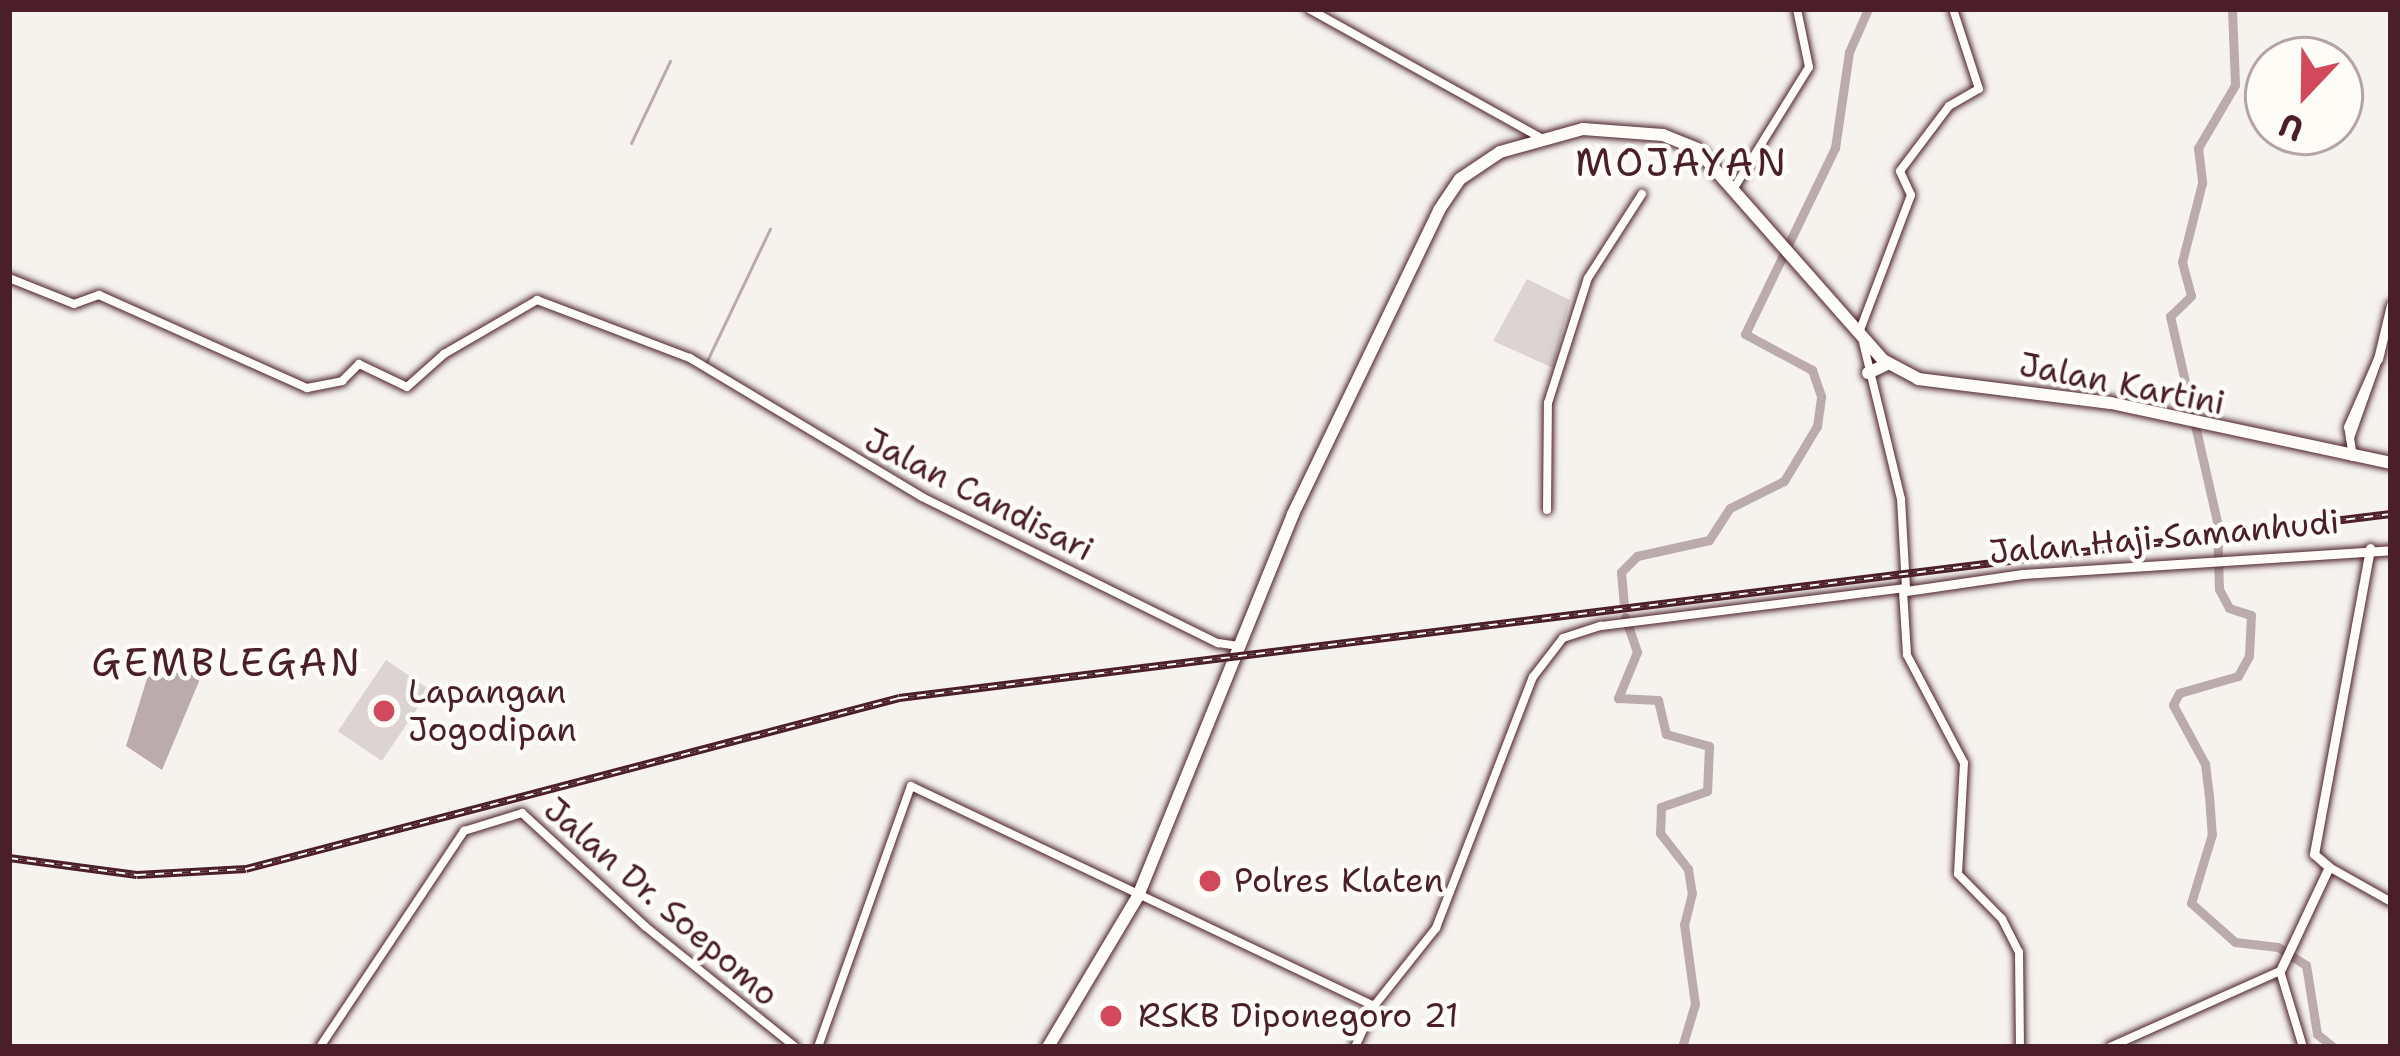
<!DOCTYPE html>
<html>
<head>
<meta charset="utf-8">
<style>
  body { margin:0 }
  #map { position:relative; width:2400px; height:1056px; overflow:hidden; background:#f6f3ef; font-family:"Shantell Sans",sans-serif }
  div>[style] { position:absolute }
  .green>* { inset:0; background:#dcd4d2; transform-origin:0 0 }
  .water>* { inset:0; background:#bbabac }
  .stream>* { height:3px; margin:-1.5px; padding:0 1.5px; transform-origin:1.5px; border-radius:1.5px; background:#bbabac }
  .river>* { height:9px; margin:-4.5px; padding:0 4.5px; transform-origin:4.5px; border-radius:4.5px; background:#bbabac }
  .roads { filter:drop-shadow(0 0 3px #4a1f2b) drop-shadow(0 0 3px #4a1f2b) }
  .tertiary>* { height:8px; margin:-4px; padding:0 4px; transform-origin:4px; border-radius:4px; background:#fdfcf7 }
  .secondary>* { height:9px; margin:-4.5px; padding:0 4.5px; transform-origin:4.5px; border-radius:4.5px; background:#fdfcf7 }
  .trunk>* { height:12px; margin:-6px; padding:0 6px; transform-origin:6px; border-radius:6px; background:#fdfcf7 }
  .rail>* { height:8px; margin-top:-4px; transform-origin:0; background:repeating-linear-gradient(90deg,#fdfcf7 0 9px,#4a1f2b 0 18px); box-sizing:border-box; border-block:3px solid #4a1f2b }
  .dots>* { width:33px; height:33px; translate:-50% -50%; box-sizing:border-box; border:6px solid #fdfcf7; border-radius:50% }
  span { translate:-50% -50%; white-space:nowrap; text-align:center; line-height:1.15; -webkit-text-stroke:9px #fdfcf7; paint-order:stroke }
  .street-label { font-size:33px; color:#4a1f2b }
  .poi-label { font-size:33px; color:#4a1f2b }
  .left { translate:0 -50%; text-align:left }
  .quarter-label { font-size:39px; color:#4a1f2b; letter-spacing:3px }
  .frame { position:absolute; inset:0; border:12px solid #4a1f2b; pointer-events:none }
  .north { position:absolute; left:2244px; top:36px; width:120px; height:120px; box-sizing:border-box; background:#fdfcf7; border:3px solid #b5a4a5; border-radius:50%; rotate:202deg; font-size:33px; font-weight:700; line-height:48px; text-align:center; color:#4a1f2b }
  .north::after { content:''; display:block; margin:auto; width:42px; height:54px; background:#d1495b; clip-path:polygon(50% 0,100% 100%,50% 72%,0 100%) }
</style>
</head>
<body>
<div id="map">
  <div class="green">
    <div style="clip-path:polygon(1527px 279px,1570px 300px,1553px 368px,1493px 341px)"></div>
    <div style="left:386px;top:660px;width:53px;height:86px;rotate:34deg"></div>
  </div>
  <div class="water">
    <div style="clip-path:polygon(155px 653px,200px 679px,162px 770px,126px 746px)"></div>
  </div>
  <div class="stream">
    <div style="left:631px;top:143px;width:91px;rotate:-64.6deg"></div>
    <div style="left:705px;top:365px;width:151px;rotate:-64.5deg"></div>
  </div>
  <div class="river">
    <div style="left:2232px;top:9px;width:76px;rotate:87.7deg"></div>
    <div style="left:2235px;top:85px;width:73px;rotate:120.4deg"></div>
    <div style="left:2198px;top:148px;width:35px;rotate:83deg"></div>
    <div style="left:2202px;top:183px;width:81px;rotate:104.2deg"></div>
    <div style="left:2182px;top:262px;width:35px;rotate:75deg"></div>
    <div style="left:2191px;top:296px;width:29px;rotate:136deg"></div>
    <div style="left:2170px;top:316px;width:211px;rotate:77.1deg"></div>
    <div style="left:2217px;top:522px;width:67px;rotate:88.3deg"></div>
    <div style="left:2219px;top:589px;width:21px;rotate:62deg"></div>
    <div style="left:2229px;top:608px;width:23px;rotate:18deg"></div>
    <div style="left:2251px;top:615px;width:41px;rotate:92.8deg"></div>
    <div style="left:2249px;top:656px;width:23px;rotate:119deg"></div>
    <div style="left:2238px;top:676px;width:61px;rotate:163.9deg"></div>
    <div style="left:2179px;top:693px;width:13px;rotate:117deg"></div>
    <div style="left:2173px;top:705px;width:67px;rotate:61.5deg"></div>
    <div style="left:2205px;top:764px;width:31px;rotate:83deg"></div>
    <div style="left:2209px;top:795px;width:39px;rotate:86deg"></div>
    <div style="left:2212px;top:834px;width:72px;rotate:106.9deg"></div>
    <div style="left:2191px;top:903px;width:59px;rotate:41.6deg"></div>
    <div style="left:2235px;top:942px;width:43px;rotate:6.6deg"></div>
    <div style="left:2278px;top:947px;width:33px;rotate:33deg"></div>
    <div style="left:2306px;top:965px;width:70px;rotate:80.9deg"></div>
    <div style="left:2317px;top:1034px;width:21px;rotate:39deg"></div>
    <div style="left:1624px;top:606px;width:34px;rotate:-95deg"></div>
    <div style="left:1621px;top:572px;width:23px;rotate:-45deg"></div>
    <div style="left:1637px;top:556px;width:74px;rotate:-12.5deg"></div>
    <div style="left:1709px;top:540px;width:38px;rotate:-57deg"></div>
    <div style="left:1730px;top:508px;width:60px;rotate:-26.6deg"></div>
    <div style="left:1784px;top:481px;width:64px;rotate:-59deg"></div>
    <div style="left:1817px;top:426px;width:30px;rotate:-82deg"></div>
    <div style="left:1821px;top:396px;width:28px;rotate:-109deg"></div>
    <div style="left:1812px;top:370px;width:76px;rotate:-151.8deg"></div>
    <div style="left:1745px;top:334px;width:207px;rotate:-64.2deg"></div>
    <div style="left:1835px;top:148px;width:97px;rotate:-81.7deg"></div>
    <div style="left:1849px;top:52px;width:47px;rotate:-66.2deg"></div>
    <div style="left:1625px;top:617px;width:37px;rotate:71deg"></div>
    <div style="left:1637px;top:652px;width:50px;rotate:112.4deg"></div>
    <div style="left:1618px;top:698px;width:40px;rotate:2.9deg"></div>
    <div style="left:1658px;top:700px;width:35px;rotate:77deg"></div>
    <div style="left:1666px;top:734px;width:45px;rotate:15.6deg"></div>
    <div style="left:1709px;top:746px;width:45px;rotate:92.5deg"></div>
    <div style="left:1707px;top:791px;width:49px;rotate:160.8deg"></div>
    <div style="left:1661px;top:807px;width:26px;rotate:92deg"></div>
    <div style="left:1660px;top:833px;width:46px;rotate:52.1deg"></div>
    <div style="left:1688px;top:869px;width:24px;rotate:81deg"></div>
    <div style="left:1692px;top:893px;width:32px;rotate:104deg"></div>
    <div style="left:1684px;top:924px;width:81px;rotate:82.2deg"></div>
    <div style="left:1695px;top:1004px;width:45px;rotate:106.8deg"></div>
  </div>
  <div class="roads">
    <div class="tertiary">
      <div style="left:1309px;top:9px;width:263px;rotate:29.1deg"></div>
      <div style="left:1734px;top:188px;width:142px;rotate:-58.2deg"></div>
      <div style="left:1809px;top:67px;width:59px;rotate:-101.7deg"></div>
      <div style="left:9px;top:278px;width:70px;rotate:21.8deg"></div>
      <div style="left:74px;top:304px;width:27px;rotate:-20deg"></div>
      <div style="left:99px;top:295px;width:228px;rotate:24.1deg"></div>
      <div style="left:307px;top:388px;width:36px;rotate:-11deg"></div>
      <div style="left:342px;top:381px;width:24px;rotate:-45deg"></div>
      <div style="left:359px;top:364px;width:53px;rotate:25.6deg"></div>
      <div style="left:407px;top:387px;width:50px;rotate:-41.7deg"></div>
      <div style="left:444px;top:354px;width:108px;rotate:-30.1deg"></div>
      <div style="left:537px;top:300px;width:164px;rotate:20.8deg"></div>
      <div style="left:690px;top:358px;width:270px;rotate:30.9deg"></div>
      <div style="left:922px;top:497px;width:330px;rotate:26.3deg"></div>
      <div style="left:1218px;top:643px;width:21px;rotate:8deg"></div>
      <div style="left:2350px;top:438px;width:84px;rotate:-70.5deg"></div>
      <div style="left:2353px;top:457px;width:30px;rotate:-99deg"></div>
      <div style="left:2348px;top:427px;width:74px;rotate:-66.2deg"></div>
      <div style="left:1547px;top:510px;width:107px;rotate:-89.5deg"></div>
      <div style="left:1548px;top:403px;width:131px;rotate:-72.3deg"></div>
      <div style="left:1588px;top:278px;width:100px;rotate:-57.3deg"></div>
      <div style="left:1903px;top:591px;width:64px;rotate:86.4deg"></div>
      <div style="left:1907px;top:655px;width:122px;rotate:62.2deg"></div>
      <div style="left:1964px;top:763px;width:111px;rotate:93.1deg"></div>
      <div style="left:1958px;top:874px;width:63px;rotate:45.6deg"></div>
      <div style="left:2002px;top:919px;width:37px;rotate:63deg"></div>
      <div style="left:2019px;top:952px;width:95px;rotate:89.4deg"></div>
      <div style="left:2329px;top:867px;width:71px;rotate:29.4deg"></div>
      <div style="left:320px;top:1047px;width:260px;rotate:-56.3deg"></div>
      <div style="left:464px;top:831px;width:61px;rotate:-17.2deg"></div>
      <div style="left:522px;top:813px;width:168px;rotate:42.6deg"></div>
      <div style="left:646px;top:927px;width:191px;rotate:38.8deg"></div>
      <div style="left:818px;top:1047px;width:277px;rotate:-70.4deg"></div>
      <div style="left:911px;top:786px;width:513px;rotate:25.42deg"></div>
      <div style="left:1355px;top:1047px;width:45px;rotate:-65.1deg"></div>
      <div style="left:1374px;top:1006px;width:100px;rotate:-51.5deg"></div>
      <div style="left:1436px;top:928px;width:269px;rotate:-68.9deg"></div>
      <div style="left:1533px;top:677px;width:49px;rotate:-52.4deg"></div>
      <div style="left:1563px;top:638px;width:40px;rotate:-18deg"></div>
      <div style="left:1601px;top:626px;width:307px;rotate:-7.1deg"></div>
      <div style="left:1906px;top:588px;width:89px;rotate:-93.2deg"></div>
      <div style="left:1901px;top:499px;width:174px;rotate:-103.6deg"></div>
      <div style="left:1860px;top:330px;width:144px;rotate:-69.3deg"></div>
      <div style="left:1911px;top:195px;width:26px;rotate:-115deg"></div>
      <div style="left:1900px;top:171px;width:81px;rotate:-53deg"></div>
      <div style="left:1949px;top:106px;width:34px;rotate:-30deg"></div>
      <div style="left:1979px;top:89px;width:84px;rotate:-108deg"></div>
      <div style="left:2110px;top:1047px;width:186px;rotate:-24.1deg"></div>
      <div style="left:2280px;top:971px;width:79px;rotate:73.2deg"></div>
    </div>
    <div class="secondary">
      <div style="left:2378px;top:359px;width:56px;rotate:-76.5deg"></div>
      <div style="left:1906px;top:591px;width:118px;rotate:-8.3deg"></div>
      <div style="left:2023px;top:574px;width:369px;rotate:-3.7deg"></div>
      <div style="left:2280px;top:971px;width:115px;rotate:-64.8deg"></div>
      <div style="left:2329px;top:867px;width:20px;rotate:-139deg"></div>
      <div style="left:2314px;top:854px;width:311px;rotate:-79.6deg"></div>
    </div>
    <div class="trunk">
      <div style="left:1868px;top:373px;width:21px;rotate:-25deg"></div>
      <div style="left:1048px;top:1047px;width:176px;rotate:-59.2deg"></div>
      <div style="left:1138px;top:896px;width:412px;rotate:-67.9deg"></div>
      <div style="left:1293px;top:514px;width:337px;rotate:-64.3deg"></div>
      <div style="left:1439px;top:210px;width:37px;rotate:-56deg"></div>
      <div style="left:1460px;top:179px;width:48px;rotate:-34deg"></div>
      <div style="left:1500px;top:152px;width:86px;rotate:-15.5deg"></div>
      <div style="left:1583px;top:129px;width:80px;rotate:4.3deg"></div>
      <div style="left:1663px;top:135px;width:37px;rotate:22deg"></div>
      <div style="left:1697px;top:149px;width:281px;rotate:48.6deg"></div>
      <div style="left:1883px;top:360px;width:40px;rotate:28deg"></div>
      <div style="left:1918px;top:379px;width:194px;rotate:7.1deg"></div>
      <div style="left:2111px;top:403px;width:286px;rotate:12.1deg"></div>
    </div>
  </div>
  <div class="rail">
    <div style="left:9px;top:858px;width:129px;rotate:7.6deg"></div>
    <div style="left:137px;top:875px;width:109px;rotate:-3.2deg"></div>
    <div style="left:246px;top:869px;width:675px;rotate:-14.67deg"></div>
    <div style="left:899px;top:698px;width:1503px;rotate:-7.03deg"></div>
  </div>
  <div class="dots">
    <div style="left:384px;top:711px;background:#d1495b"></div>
    <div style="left:1210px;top:881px;background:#d1495b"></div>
    <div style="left:1111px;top:1016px;background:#d1495b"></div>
  </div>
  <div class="street-label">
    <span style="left:2122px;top:384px;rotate:11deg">Jalan Kartini</span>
    <span style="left:979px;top:495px;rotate:27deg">Jalan Candisari</span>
    <span style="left:2164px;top:537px;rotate:-5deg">Jalan Haji Samanhudi</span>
    <span style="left:661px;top:902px;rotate:41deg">Jalan Dr. Soepomo</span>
  </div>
  <div class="poi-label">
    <span class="left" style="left:408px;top:711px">Lapangan<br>Jogodipan</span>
    <span class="left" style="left:1234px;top:881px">Polres Klaten</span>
    <span class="left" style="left:1138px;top:1016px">RSKB Diponegoro 21</span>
  </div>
  <div class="quarter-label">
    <span style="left:1682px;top:162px">MOJAYAN</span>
    <span style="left:227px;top:662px">GEMBLEGAN</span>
  </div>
  <div class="frame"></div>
  <div class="north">U</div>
</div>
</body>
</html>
